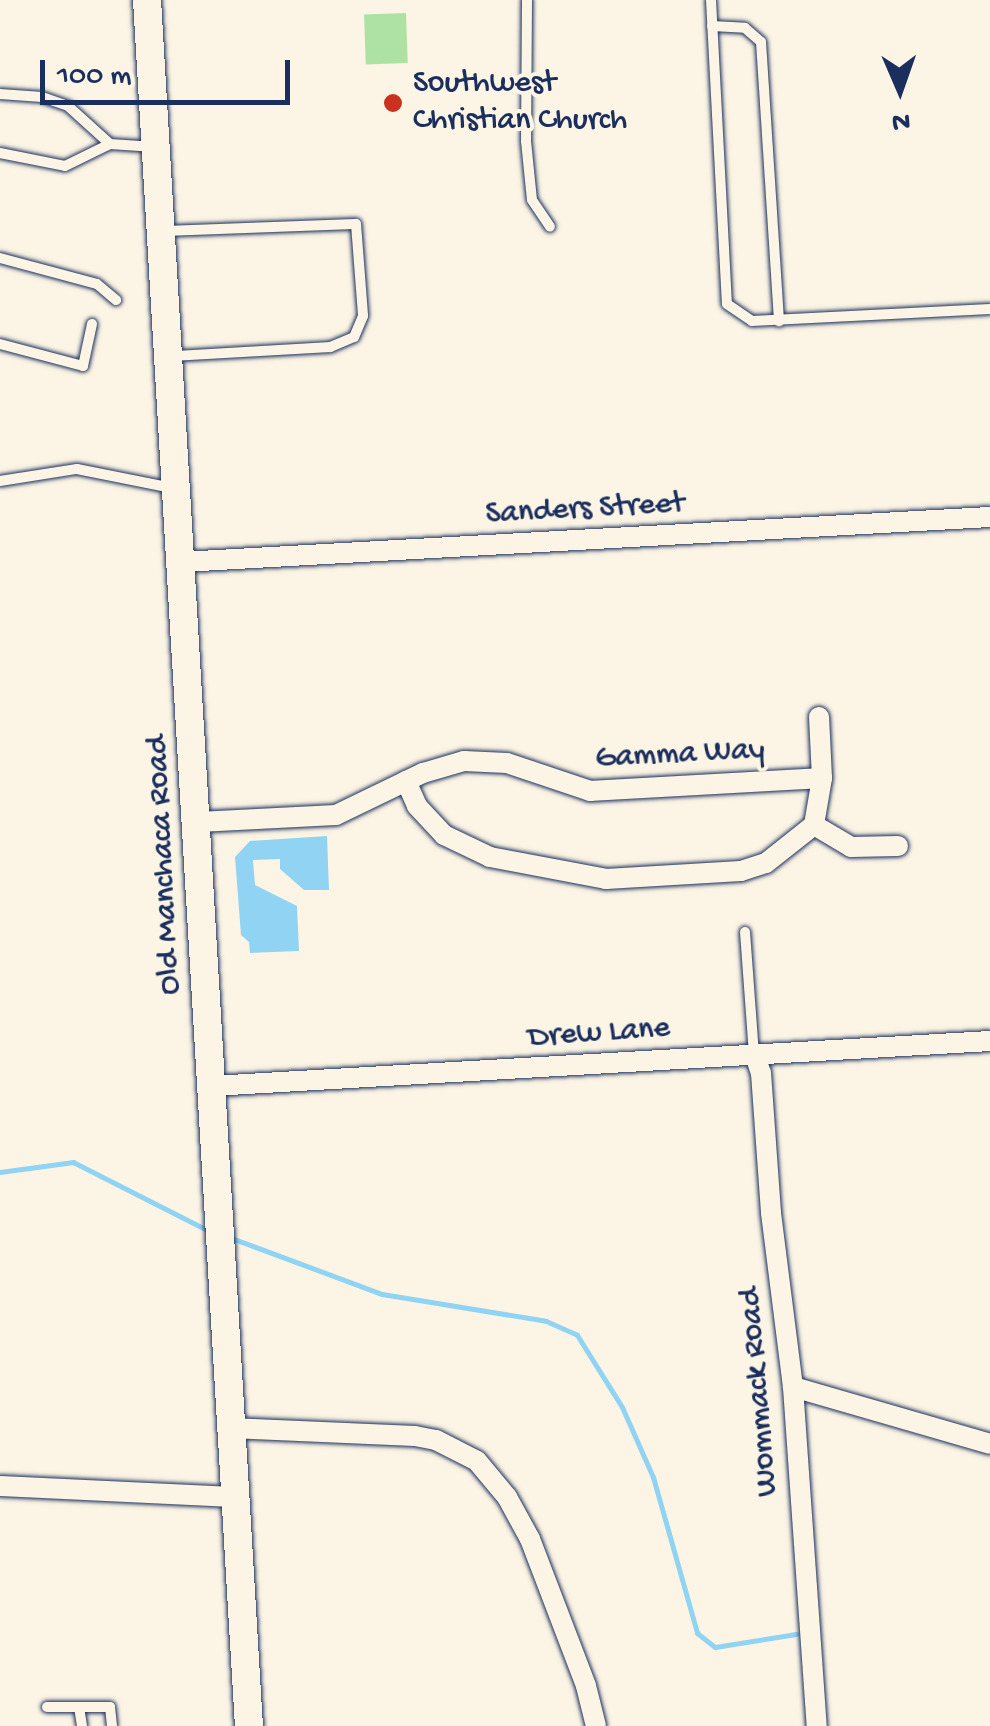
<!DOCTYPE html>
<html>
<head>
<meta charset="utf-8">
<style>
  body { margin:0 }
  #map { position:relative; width:990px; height:1726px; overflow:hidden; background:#fcf5e5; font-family:"Gochi Hand",sans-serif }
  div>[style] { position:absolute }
  .green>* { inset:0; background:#aee2a4; transform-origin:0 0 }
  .water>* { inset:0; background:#91d3f2 }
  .stream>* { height:5px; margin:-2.5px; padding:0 2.5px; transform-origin:2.5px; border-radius:2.5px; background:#91d3f2 }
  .roads { filter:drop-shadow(0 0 2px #1b2f5e) drop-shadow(0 0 2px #1b2f5e) }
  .lane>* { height:10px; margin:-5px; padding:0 5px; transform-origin:5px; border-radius:5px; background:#fcf5e5 }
  .street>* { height:20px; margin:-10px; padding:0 10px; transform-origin:10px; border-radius:10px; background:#fcf5e5 }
  .secondary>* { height:28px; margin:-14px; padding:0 14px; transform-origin:14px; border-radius:14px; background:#fcf5e5 }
  .dots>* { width:28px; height:28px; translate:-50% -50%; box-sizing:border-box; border:5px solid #fcf5e5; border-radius:50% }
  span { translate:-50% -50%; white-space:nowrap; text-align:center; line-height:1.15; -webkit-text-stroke:8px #fcf5e5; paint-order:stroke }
  .poi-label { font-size:32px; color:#1b2f5e }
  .left { translate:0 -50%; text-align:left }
  .street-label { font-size:32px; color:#1b2f5e }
  .north { position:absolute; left:850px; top:40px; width:100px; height:100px; -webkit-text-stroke:8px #fcf5e5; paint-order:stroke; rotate:178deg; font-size:28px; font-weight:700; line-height:40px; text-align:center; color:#1b2f5e }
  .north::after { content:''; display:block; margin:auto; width:35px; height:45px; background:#1b2f5e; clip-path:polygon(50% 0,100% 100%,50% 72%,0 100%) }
  .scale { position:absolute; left:40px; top:60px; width:250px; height:45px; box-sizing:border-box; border:5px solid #1b2f5e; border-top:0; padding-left:12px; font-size:30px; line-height:35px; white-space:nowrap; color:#1b2f5e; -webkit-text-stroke:8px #fcf5e5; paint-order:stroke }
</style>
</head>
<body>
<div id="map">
  <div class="green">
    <div style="left:406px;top:13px;width:50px;height:42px;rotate:88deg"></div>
  </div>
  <div class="water">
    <div style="clip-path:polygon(327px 836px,329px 890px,304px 890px,280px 869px,280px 859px,253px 860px,255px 885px,297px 906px,299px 951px,250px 953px,249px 942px,241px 935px,235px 857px,250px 841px)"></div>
  </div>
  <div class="stream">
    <div style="left:0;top:1172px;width:74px;rotate:-7.8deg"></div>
    <div style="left:73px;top:1162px;width:153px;rotate:26.9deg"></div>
    <div style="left:234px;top:1239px;width:158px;rotate:20.4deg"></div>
    <div style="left:382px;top:1294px;width:166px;rotate:9.3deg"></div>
    <div style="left:546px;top:1321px;width:34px;rotate:24deg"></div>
    <div style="left:577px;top:1335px;width:85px;rotate:58deg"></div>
    <div style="left:622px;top:1407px;width:77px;rotate:66.1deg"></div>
    <div style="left:653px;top:1477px;width:162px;rotate:74.2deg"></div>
    <div style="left:697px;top:1633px;width:23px;rotate:38deg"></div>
    <div style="left:715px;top:1647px;width:82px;rotate:-9.1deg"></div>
  </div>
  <div class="roads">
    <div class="lane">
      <div style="left:527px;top:0;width:141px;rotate:90.4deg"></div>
      <div style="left:526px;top:141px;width:59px;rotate:84.2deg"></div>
      <div style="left:532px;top:200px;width:32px;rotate:56deg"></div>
      <div style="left:711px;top:0;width:304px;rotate:87deg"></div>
      <div style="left:727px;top:304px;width:30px;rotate:34deg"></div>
      <div style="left:752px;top:321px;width:238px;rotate:-2.9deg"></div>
      <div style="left:712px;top:26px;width:33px;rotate:3deg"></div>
      <div style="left:745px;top:28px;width:21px;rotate:41deg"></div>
      <div style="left:761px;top:42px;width:280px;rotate:86.3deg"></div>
      <div style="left:0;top:94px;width:42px;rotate:4.1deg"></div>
      <div style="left:42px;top:97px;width:28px;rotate:19deg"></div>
      <div style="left:68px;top:106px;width:57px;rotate:42.1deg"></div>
      <div style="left:110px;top:144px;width:45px;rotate:3.8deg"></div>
      <div style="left:0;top:153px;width:66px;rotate:11.3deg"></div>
      <div style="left:65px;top:166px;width:50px;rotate:-26.1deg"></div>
      <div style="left:163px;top:231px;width:193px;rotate:-2.1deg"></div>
      <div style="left:356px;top:224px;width:92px;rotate:85.6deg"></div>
      <div style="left:363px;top:316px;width:23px;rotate:113deg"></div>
      <div style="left:354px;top:337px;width:26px;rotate:157deg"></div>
      <div style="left:330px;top:347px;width:158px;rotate:176.7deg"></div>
      <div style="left:0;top:258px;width:100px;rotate:15deg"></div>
      <div style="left:97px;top:284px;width:25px;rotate:40deg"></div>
      <div style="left:0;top:344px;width:86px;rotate:14.8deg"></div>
      <div style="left:83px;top:366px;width:43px;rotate:-77.9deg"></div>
      <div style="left:0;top:481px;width:78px;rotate:-8.9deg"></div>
      <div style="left:77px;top:469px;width:97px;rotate:11.3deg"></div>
      <div style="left:745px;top:932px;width:122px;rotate:85.8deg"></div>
      <div style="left:47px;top:1707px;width:63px"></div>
      <div style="left:110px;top:1707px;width:19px;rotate:84deg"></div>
      <div style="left:79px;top:1707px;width:19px;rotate:81deg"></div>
    </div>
    <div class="street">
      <div style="left:182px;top:562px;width:809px;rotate:-3.19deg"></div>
      <div style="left:406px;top:781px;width:27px;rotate:66deg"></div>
      <div style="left:417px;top:806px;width:40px;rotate:47deg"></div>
      <div style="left:444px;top:835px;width:51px;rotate:25.6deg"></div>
      <div style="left:490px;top:857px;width:118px;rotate:10.7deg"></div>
      <div style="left:606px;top:879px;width:135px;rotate:-3.4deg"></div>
      <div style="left:741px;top:871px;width:26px;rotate:-18deg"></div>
      <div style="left:766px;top:863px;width:61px;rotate:-38.4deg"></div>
      <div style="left:814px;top:825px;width:48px;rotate:-80.3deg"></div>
      <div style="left:822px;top:778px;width:61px;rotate:-92.8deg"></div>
      <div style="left:198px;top:822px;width:138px;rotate:-2.9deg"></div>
      <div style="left:336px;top:815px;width:97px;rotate:-25.8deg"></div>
      <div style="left:423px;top:773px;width:43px;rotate:-16.3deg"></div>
      <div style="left:464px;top:761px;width:43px;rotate:2.7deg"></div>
      <div style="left:507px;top:763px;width:88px;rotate:18.6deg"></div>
      <div style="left:590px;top:791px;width:232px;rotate:-3.2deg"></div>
      <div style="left:814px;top:825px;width:43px;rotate:30.7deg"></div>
      <div style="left:851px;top:847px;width:47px;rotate:-1.2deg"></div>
      <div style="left:755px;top:1055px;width:19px;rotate:72deg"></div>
      <div style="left:761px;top:1073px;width:140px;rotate:85.9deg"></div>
      <div style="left:771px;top:1213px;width:175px;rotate:82.8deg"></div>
      <div style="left:793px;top:1387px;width:340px;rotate:86deg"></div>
      <div style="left:212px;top:1086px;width:779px;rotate:-3.31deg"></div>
      <div style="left:793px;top:1387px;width:205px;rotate:16.1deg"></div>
      <div style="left:230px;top:1428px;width:185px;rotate:2.5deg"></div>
      <div style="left:415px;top:1436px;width:21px;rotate:11deg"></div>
      <div style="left:436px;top:1440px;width:46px;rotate:27.1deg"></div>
      <div style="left:477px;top:1461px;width:47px;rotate:50.2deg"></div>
      <div style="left:507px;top:1497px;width:48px;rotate:61.3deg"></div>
      <div style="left:530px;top:1539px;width:157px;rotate:69.1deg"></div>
      <div style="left:586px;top:1686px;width:41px;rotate:76deg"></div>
      <div style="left:0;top:1486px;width:234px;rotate:2.7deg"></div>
    </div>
    <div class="secondary">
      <div style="left:147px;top:0;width:1729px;rotate:86.62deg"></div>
    </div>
  </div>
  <div class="dots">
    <div style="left:393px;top:103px;background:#c8321e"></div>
  </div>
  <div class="poi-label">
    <span class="left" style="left:413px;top:103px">Southwest<br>Christian Church</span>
  </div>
  <div class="street-label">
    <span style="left:585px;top:510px;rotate:-3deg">Sanders Street</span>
    <span style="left:680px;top:755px;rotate:-3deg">Gamma Way</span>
    <span style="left:165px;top:865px;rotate:-93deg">Old Manchaca Road</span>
    <span style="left:599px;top:1034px;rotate:-4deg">Drew Lane</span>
    <span style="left:760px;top:1392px;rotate:-95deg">Wommack Road</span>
  </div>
  <div class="north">N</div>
  <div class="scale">100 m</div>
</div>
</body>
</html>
